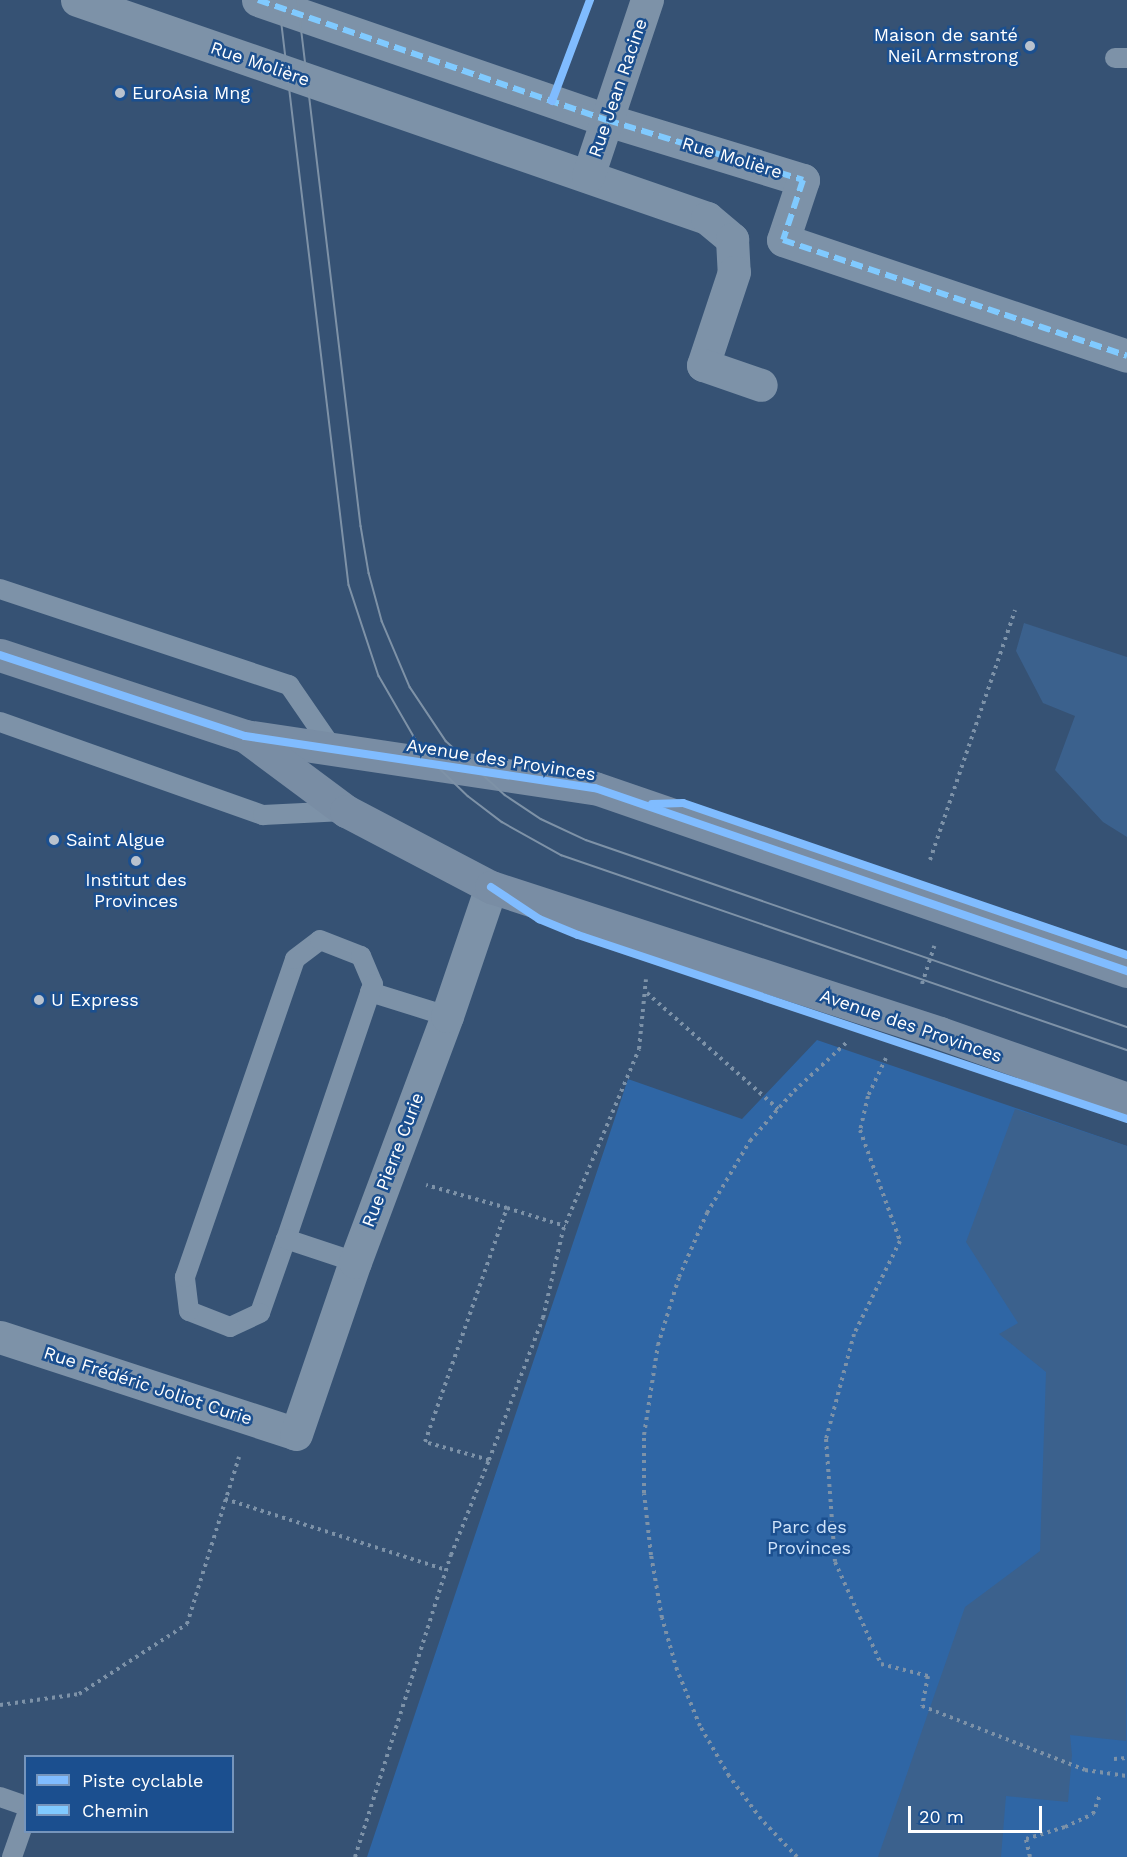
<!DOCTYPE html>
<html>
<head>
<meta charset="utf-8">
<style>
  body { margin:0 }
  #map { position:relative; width:1127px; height:1857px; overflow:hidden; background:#365274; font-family:"Work Sans",sans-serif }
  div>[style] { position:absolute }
  .green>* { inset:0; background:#2f66a5 }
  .water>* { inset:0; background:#3b618d }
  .path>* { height:4px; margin-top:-2px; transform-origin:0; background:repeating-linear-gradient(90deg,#7d92a8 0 3px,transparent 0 7.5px) }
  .lane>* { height:20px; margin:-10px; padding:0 10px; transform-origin:10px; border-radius:10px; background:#7d92a8 }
  .street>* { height:33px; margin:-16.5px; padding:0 16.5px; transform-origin:16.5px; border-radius:16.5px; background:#7d92a8 }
  .secondary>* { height:33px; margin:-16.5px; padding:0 16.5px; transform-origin:16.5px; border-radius:16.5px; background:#798da4 }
  .tram>* { height:1.5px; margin:-0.75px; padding:0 0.75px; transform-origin:0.75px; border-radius:0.75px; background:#7e92a7 }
  .quiet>* { height:6px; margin-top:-3px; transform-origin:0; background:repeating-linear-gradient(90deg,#80caff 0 12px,transparent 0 18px) }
  .cycleway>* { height:8px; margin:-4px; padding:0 4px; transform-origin:4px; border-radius:4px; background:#80bcff }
  .dots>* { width:16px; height:16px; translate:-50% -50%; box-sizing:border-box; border:3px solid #1b4f8f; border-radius:50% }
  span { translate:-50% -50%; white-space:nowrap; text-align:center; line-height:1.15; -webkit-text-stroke:5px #1b4f8f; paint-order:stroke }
  .poi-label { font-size:18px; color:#fff }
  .right { translate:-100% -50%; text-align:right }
  .left { translate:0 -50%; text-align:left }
  .street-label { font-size:18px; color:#fff }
  .park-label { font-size:18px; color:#cfe3fa }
  .legend { position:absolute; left:24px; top:1755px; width:210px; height:78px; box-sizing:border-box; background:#1b4f8f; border:2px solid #7695bc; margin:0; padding:8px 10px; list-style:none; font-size:18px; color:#fff }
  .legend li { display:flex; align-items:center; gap:12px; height:30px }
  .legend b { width:30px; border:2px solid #7695bc }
  .scale { position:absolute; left:908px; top:1806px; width:134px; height:27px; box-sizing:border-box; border:3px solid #fff; border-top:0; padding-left:8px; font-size:18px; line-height:21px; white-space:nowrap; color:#fff; -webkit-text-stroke:4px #1b4f8f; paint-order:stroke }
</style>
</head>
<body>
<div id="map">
  <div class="green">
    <div style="clip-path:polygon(817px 1040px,1127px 1146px,1127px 1857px,367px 1857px,628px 1079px,742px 1119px)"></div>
  </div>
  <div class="water">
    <div style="clip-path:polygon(1024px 623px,1127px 657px,1127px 837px,1103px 822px,1055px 770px,1075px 716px,1043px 703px,1016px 651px)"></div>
    <div style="clip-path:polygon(1015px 1109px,1127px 1146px,1126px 1741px,1070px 1735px,1072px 1755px,1068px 1802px,1006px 1796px,1001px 1857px,878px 1857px,965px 1607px,1040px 1551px,1046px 1372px,999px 1334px,1018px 1323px,966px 1242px)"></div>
  </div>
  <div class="path">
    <div style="left:930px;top:860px;width:264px;rotate:-71.2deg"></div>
    <div style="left:922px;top:984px;width:40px;rotate:-72deg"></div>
    <div style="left:647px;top:993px;width:175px;rotate:41.5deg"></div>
    <div style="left:886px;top:1058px;width:42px;rotate:115.3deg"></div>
    <div style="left:868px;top:1096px;width:35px;rotate:103deg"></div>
    <div style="left:860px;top:1130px;width:118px;rotate:70.2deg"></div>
    <div style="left:900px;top:1241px;width:104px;rotate:116.3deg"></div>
    <div style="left:854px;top:1334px;width:109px;rotate:104.9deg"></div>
    <div style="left:826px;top:1439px;width:123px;rotate:85.8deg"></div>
    <div style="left:835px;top:1562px;width:112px;rotate:65.7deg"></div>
    <div style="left:881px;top:1664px;width:49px;rotate:14.3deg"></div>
    <div style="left:928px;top:1676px;width:31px;rotate:101deg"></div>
    <div style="left:922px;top:1706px;width:175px;rotate:21.4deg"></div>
    <div style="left:1085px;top:1770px;width:42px;rotate:8.1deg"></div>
    <div style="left:507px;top:1208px;width:61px;rotate:17.2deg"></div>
    <div style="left:489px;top:1460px;width:152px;rotate:-69.2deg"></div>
    <div style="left:543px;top:1318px;width:90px;rotate:-77.2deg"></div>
    <div style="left:563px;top:1230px;width:196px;rotate:-67.2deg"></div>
    <div style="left:639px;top:1049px;width:70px;rotate:-84.3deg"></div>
    <div style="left:225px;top:1499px;width:232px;rotate:17.8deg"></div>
    <div style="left:0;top:1705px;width:80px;rotate:-7.9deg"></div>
    <div style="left:79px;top:1694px;width:129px;rotate:-32.9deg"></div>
    <div style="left:187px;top:1624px;width:175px;rotate:-72.7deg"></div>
    <div style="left:1114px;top:1759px;width:13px;rotate:-4deg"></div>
    <div style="left:355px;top:1857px;width:317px;rotate:-72.4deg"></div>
    <div style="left:451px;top:1555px;width:102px;rotate:-68.2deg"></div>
    <div style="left:489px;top:1460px;width:66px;rotate:-164.3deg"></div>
    <div style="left:425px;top:1442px;width:248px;rotate:-70.7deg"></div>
    <div style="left:507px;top:1208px;width:84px;rotate:-164.1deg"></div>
    <div style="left:797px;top:1857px;width:52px;rotate:-133.5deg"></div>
    <div style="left:761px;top:1819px;width:54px;rotate:-126.7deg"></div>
    <div style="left:729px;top:1776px;width:58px;rotate:-120.1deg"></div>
    <div style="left:700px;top:1726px;width:61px;rotate:-112.3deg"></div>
    <div style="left:677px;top:1670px;width:54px;rotate:-106.1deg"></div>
    <div style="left:662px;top:1618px;width:64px;rotate:-99.9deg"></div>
    <div style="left:651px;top:1555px;width:62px;rotate:-96.4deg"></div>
    <div style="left:644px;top:1493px;width:58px;rotate:-90deg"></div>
    <div style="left:644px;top:1435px;width:91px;rotate:-81.2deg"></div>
    <div style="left:658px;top:1345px;width:71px;rotate:-72.8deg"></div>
    <div style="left:679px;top:1277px;width:70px;rotate:-66.4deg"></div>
    <div style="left:707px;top:1213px;width:84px;rotate:-59.2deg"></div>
    <div style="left:750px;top:1141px;width:67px;rotate:-48.7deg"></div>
    <div style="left:794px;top:1091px;width:71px;rotate:-42.7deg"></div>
    <div style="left:1030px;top:1857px;width:18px;rotate:-103deg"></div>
    <div style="left:1026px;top:1839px;width:41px;rotate:-17.1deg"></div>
    <div style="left:1065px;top:1827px;width:31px;rotate:-25deg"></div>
    <div style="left:1093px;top:1814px;width:20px;rotate:-70deg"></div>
  </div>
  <div class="lane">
    <div style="left:1115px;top:58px;width:12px"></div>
    <div style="left:0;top:589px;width:305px;rotate:18.4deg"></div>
    <div style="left:289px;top:685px;width:78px;rotate:55.5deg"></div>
    <div style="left:0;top:722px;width:279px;rotate:19.5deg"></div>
    <div style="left:263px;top:815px;width:81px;rotate:-2.8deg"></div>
    <div style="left:370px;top:992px;width:81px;rotate:17.3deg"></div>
    <div style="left:286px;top:1239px;width:78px;rotate:109.4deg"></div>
    <div style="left:260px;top:1313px;width:33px;rotate:155deg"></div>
    <div style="left:230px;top:1327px;width:44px;rotate:-158.7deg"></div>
    <div style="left:189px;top:1311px;width:34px;rotate:-97deg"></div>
    <div style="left:185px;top:1277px;width:336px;rotate:-70.9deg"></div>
    <div style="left:295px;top:959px;width:31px;rotate:-37deg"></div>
    <div style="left:320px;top:940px;width:44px;rotate:21.3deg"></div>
    <div style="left:361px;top:956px;width:30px;rotate:67deg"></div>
    <div style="left:373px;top:984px;width:269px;rotate:108.8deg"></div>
    <div style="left:286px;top:1239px;width:73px;rotate:18.4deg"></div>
    <div style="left:0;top:1797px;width:28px;rotate:19deg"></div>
    <div style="left:12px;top:1857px;width:42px;rotate:-70.7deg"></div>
  </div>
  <div class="street">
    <div style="left:77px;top:0;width:667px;rotate:19.09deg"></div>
    <div style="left:707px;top:218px;width:33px;rotate:40deg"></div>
    <div style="left:732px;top:239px;width:33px;rotate:87deg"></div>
    <div style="left:734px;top:272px;width:98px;rotate:108.4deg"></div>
    <div style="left:703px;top:365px;width:61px;rotate:19deg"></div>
    <div style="left:258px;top:0;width:369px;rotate:19deg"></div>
    <div style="left:607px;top:120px;width:205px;rotate:17deg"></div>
    <div style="left:803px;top:180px;width:63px;rotate:108.4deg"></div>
    <div style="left:783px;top:240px;width:363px;rotate:18.6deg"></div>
    <div style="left:588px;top:176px;width:186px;rotate:-71.5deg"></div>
    <div style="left:0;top:1337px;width:311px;rotate:18.1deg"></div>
    <div style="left:296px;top:1434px;width:182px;rotate:-71.1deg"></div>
    <div style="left:355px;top:1262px;width:263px;rotate:-69.5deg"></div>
    <div style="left:447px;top:1016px;width:136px;rotate:-71.2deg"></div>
  </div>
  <div class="secondary">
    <div style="left:0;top:655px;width:258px;rotate:18.3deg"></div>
    <div style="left:245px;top:736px;width:354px;rotate:8.5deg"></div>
    <div style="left:595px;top:788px;width:563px;rotate:18.98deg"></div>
    <div style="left:249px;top:739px;width:121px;rotate:36.6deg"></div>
    <div style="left:346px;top:811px;width:164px;rotate:27.7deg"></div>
    <div style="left:491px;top:887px;width:472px;rotate:18deg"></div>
    <div style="left:940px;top:1033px;width:198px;rotate:19.4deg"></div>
  </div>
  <div class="tram">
    <div style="left:279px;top:0;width:589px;rotate:83.18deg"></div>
    <div style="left:349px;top:585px;width:96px;rotate:71.8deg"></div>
    <div style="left:379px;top:676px;width:82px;rotate:60deg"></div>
    <div style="left:420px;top:747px;width:25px;rotate:48deg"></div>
    <div style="left:437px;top:766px;width:43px;rotate:44.1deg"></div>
    <div style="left:468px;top:796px;width:43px;rotate:37.4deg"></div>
    <div style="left:502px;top:822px;width:68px;rotate:29.2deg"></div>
    <div style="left:561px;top:855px;width:599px;rotate:19.01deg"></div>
    <div style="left:298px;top:0;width:530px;rotate:83.17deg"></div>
    <div style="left:361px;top:526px;width:48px;rotate:80.3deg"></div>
    <div style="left:369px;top:573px;width:50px;rotate:74.8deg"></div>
    <div style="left:382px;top:621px;width:72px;rotate:67deg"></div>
    <div style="left:410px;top:687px;width:65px;rotate:56.3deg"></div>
    <div style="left:446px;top:741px;width:80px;rotate:42.5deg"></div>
    <div style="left:505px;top:795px;width:43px;rotate:33.7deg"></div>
    <div style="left:541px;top:819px;width:50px;rotate:25deg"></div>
    <div style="left:586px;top:840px;width:572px;rotate:19.07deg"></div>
  </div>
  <div class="quiet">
    <div style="left:258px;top:0;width:369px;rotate:19deg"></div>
    <div style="left:607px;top:120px;width:205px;rotate:17deg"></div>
    <div style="left:803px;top:180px;width:63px;rotate:108.4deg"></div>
    <div style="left:783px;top:240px;width:363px;rotate:18.6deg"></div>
  </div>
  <div class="cycleway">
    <div style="left:552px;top:101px;width:108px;rotate:-69.4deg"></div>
    <div style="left:0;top:655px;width:258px;rotate:18.3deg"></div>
    <div style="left:245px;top:736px;width:354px;rotate:8.5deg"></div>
    <div style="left:595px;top:788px;width:563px;rotate:18.98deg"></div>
    <div style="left:652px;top:804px;width:31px;rotate:-2deg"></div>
    <div style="left:683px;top:803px;width:469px;rotate:18.9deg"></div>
    <div style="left:491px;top:887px;width:58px;rotate:33.7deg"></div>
    <div style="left:539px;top:919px;width:42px;rotate:22.3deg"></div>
    <div style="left:578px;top:935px;width:579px;rotate:18.53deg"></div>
  </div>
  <div class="dots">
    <div style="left:1030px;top:46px;background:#b9c2ce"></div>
    <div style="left:120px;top:93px;background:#b9c2ce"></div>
    <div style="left:54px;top:840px;background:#b9c2ce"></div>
    <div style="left:136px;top:861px;background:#b9c2ce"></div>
    <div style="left:39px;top:1000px;background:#b9c2ce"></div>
  </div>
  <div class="poi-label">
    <span class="right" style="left:1018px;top:46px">Maison de santé<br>Neil Armstrong</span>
    <span class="left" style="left:132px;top:93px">EuroAsia Mng</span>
    <span class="left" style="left:66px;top:840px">Saint Algue</span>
    <span style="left:136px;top:891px">Institut des<br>Provinces</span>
    <span class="left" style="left:51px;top:1000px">U Express</span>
  </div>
  <div class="street-label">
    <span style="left:260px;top:64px;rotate:19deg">Rue Molière</span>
    <span style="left:618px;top:88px;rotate:-71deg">Rue Jean Racine</span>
    <span style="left:732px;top:158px;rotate:17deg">Rue Molière</span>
    <span style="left:501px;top:760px;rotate:9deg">Avenue des Provinces</span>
    <span style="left:911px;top:1026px;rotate:19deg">Avenue des Provinces</span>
    <span style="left:393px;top:1160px;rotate:-69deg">Rue Pierre Curie</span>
    <span style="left:148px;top:1386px;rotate:18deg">Rue Frédéric Joliot Curie</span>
  </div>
  <div class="park-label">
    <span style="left:809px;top:1538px">Parc des<br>Provinces</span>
  </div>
  <ul class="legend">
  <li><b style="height:8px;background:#80bcff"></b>Piste cyclable</li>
  <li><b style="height:8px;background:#80caff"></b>Chemin</li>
  </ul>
  <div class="scale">20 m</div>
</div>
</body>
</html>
